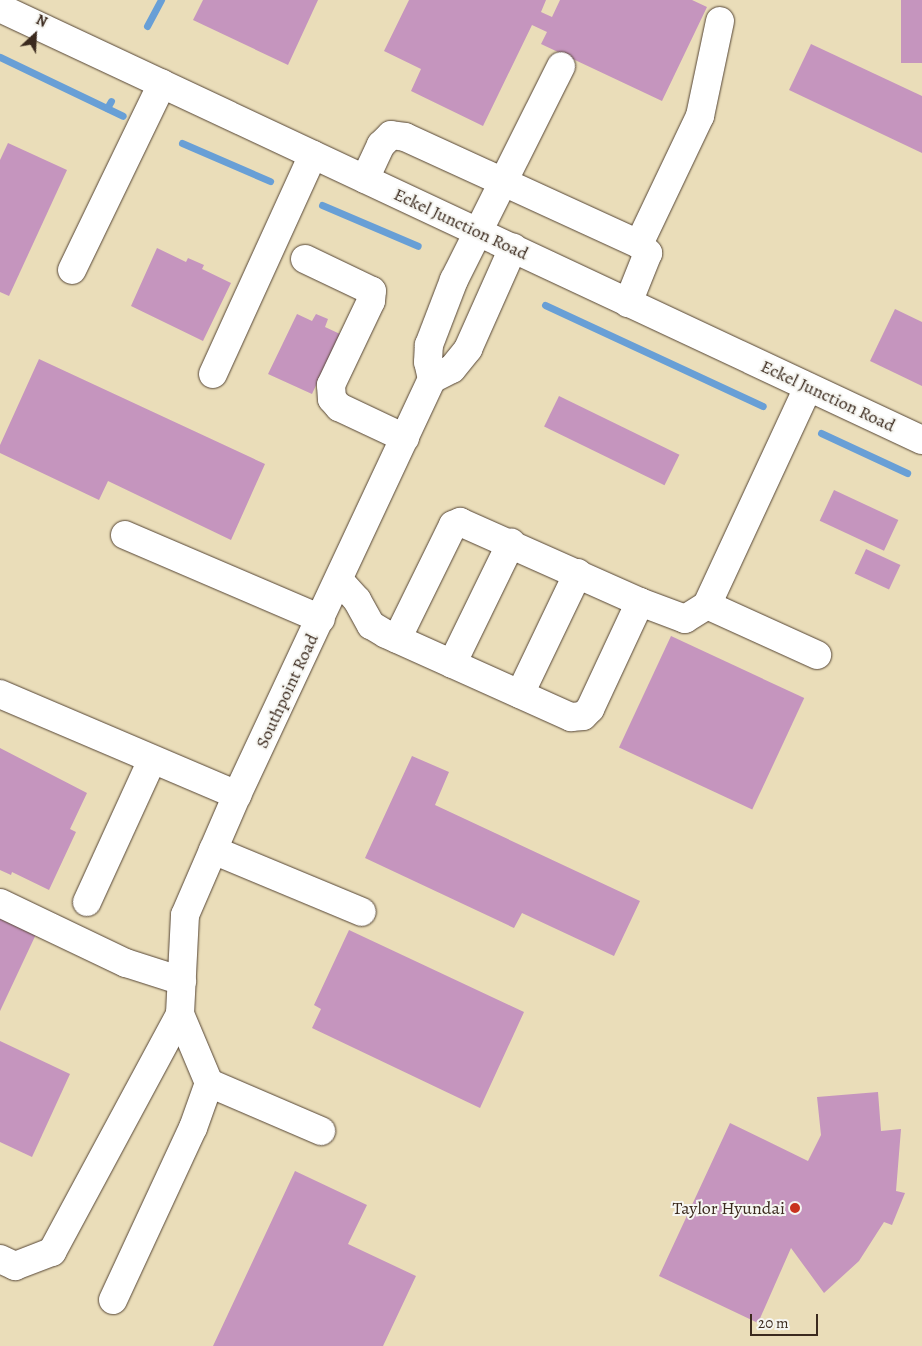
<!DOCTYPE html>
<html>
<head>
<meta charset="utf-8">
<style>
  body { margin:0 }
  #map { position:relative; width:922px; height:1346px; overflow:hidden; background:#eaddb9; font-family:Alegreya,serif }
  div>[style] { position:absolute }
  .stream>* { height:7px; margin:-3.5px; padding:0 3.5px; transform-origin:3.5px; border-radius:3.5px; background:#689fd6 }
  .building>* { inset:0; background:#c595be; transform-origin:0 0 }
  .roads { filter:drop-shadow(0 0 1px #554535) drop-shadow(0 0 1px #554535) }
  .minor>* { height:28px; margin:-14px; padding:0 14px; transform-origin:14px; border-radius:14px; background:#fff }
  .dots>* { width:14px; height:14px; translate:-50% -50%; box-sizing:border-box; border:2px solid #f6f6f2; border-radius:50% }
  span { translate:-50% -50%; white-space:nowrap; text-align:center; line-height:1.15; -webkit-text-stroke:4px #f6f6f2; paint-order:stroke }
  .street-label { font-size:18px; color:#3b2a1e }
  .poi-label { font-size:18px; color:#3b2a1e }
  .right { translate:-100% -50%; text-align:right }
  .north { position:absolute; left:10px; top:10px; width:50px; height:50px; -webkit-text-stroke:4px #f6f6f2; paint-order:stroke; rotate:25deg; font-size:14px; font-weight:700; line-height:20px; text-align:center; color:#3b2a1e }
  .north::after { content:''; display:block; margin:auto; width:18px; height:22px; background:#3b2a1e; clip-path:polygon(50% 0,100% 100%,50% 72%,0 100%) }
  .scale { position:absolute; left:750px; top:1314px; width:68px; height:22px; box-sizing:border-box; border:2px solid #3b2a1e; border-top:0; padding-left:6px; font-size:15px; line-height:18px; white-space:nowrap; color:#3b2a1e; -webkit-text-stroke:4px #f6f6f2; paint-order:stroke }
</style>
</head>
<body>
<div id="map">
  <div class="stream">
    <div style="left:147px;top:26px;width:30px;rotate:-62deg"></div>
    <div style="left:0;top:57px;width:136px;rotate:25.6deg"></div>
    <div style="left:107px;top:108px;width:8px;rotate:-60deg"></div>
    <div style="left:182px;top:143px;width:96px;rotate:23.4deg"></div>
    <div style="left:322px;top:205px;width:104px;rotate:23.1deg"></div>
    <div style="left:545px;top:305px;width:240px;rotate:24.9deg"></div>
    <div style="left:821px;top:433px;width:95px;rotate:24.9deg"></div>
  </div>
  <div class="building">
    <div style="clip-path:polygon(203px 0,318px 0,288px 65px,193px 20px)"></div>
    <div style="clip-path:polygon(409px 0,546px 0,541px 12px,552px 17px,560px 0,692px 0,707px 7px,662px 101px,541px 44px,547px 32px,532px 25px,483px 126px,411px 91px,421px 69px,384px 51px)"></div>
    <div style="left:901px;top:0;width:21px;height:63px"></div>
    <div style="clip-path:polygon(811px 44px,922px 96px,922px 153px,789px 90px)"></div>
    <div style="clip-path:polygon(8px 143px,67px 170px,9px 296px,0 292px,0 160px)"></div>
    <div style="clip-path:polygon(157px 248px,186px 262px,188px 258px,204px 265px,202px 269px,231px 283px,203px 341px,131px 306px)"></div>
    <div style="clip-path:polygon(895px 309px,922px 322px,922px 386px,870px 361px)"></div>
    <div style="clip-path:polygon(297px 314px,312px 321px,316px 314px,328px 319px,325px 327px,340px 334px,312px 394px,268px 374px)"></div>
    <div style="clip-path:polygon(39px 359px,265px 464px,231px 540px,108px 481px,99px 500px,0 453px,0 445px)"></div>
    <div style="left:559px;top:396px;width:134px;height:34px;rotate:26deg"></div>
    <div style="left:834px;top:490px;width:71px;height:34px;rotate:25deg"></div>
    <div style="left:866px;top:549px;width:38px;height:27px;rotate:25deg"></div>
    <div style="left:671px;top:636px;width:147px;height:123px;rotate:25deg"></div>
    <div style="clip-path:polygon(0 748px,87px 793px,70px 829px,76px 832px,49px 890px,12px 872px,11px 875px,0 870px)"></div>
    <div style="clip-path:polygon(412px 756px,449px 772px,435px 805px,640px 901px,614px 956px,522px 913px,514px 928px,365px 858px)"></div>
    <div style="clip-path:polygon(0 912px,38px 930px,0 1011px)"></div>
    <div style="clip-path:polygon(349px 930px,524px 1012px,480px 1108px,312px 1028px,321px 1009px,314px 1005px)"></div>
    <div style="clip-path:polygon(0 1041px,70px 1074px,32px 1157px,0 1142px)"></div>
    <div style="clip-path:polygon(878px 1092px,881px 1131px,901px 1129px,896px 1191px,905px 1193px,892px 1225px,884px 1222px,859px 1261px,824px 1293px,791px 1248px,758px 1323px,659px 1276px,730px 1123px,808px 1161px,821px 1135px,817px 1097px)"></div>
    <div style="clip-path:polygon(295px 1171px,367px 1205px,348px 1244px,416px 1276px,383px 1346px,213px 1346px)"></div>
  </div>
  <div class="roads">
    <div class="minor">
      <div style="left:0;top:8px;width:1018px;rotate:25.11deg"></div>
      <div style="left:365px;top:179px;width:38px;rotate:-65deg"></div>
      <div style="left:381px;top:145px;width:14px;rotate:-45deg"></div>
      <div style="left:391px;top:135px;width:14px;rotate:8deg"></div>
      <div style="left:405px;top:137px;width:257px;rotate:24.6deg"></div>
      <div style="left:639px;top:244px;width:13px;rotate:45deg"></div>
      <div style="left:648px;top:253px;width:54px;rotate:111.8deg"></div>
      <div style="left:639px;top:244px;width:142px;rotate:-64.5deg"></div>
      <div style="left:700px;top:116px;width:97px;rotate:-78.1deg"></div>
      <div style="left:305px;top:259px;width:74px;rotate:25.5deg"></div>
      <div style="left:372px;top:291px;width:10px;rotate:96deg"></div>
      <div style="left:371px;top:301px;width:93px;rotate:115.5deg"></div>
      <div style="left:331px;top:385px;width:14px;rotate:86deg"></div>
      <div style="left:332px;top:399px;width:11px;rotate:49deg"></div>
      <div style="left:339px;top:407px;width:73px;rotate:25.2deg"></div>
      <div style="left:72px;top:270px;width:207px;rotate:-64.2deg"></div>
      <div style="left:213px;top:374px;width:241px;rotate:-65.5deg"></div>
      <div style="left:432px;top:379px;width:22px;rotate:-27deg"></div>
      <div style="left:452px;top:369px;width:26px;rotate:-51deg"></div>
      <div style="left:468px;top:349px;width:111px;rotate:-66deg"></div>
      <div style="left:125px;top:535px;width:213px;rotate:23.2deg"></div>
      <div style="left:339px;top:580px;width:27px;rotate:48deg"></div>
      <div style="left:357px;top:600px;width:29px;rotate:61deg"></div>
      <div style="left:371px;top:625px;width:17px;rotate:31deg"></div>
      <div style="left:386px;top:634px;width:203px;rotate:24.2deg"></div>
      <div style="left:571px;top:717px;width:12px;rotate:-5deg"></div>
      <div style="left:583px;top:716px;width:10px;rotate:-45deg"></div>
      <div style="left:590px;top:709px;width:118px;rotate:-65deg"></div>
      <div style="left:640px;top:602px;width:48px;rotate:20.7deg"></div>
      <div style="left:685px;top:619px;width:26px;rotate:-32deg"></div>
      <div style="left:707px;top:605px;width:240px;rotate:-65.1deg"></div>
      <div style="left:707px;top:605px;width:121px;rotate:24.4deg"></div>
      <div style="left:397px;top:639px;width:127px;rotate:-63.8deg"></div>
      <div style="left:453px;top:525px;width:8px;rotate:-23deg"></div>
      <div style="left:460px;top:522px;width:197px;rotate:24deg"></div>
      <div style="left:452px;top:664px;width:135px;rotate:-64deg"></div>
      <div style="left:0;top:694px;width:258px;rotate:23.1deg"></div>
      <div style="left:520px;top:694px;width:134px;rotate:-64.4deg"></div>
      <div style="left:213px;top:850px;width:161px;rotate:22.6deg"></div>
      <div style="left:87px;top:902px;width:156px;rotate:-65.4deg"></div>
      <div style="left:0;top:903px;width:140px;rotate:25.5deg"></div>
      <div style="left:126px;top:963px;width:59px;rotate:17.8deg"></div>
      <div style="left:209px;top:1083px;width:122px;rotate:23.2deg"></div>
      <div style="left:0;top:1259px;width:17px;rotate:25deg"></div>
      <div style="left:15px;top:1266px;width:40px;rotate:-21deg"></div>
      <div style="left:52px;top:1252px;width:270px;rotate:-61.7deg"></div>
      <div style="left:113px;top:1300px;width:190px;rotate:-65.1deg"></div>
      <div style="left:193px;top:1128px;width:48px;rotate:-70.4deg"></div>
      <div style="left:209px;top:1083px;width:75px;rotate:-112.8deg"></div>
      <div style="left:180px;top:1014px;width:99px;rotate:-87.1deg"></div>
      <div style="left:185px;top:915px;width:131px;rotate:-66.6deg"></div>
      <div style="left:237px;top:795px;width:459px;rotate:-64.9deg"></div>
      <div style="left:432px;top:379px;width:17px;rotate:-103deg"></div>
      <div style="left:428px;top:362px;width:17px;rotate:-87deg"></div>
      <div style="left:429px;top:345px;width:70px;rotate:-69deg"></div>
      <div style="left:454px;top:280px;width:239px;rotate:-63.4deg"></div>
    </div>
  </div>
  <div class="dots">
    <div style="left:795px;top:1208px;background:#c8321e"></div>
  </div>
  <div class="street-label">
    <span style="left:461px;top:224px;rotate:25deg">Eckel Junction Road</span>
    <span style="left:828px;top:396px;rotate:25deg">Eckel Junction Road</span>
    <span style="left:287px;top:691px;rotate:-65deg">Southpoint Road</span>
  </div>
  <div class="poi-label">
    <span class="right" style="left:785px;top:1208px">Taylor Hyundai</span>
  </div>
  <div class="north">N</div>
  <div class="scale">20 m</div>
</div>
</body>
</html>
